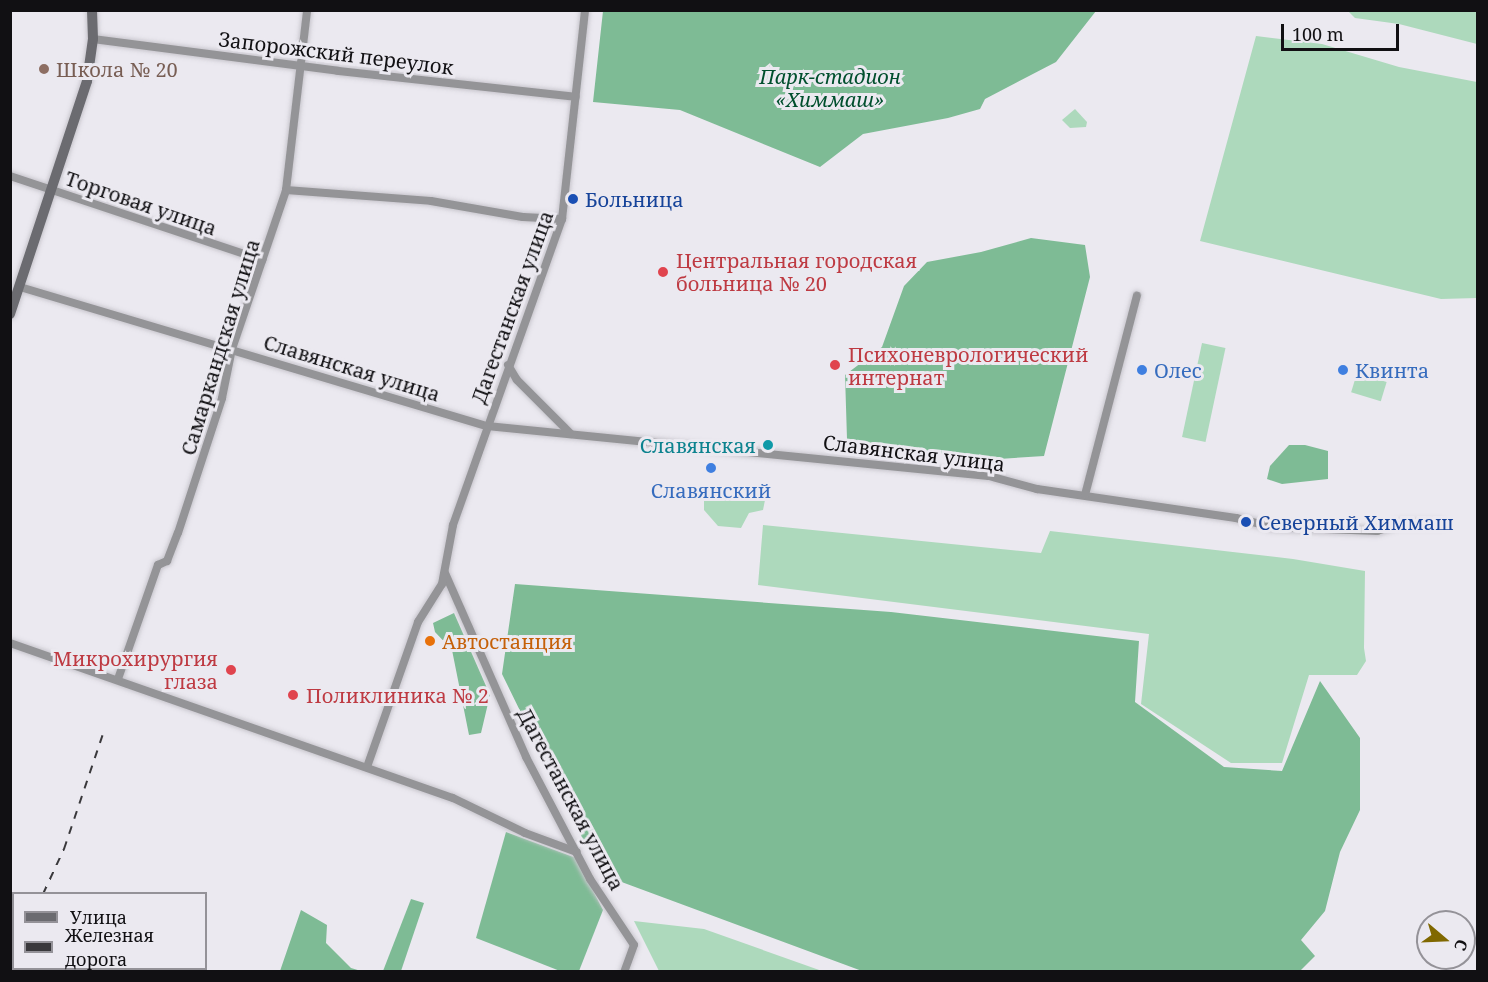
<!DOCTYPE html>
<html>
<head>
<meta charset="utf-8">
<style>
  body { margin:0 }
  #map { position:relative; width:1488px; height:982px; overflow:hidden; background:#ebe9f0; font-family:"Noto Serif",serif }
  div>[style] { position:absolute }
  .green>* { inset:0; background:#add9bc; transform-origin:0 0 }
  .forest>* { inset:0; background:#7ebb95 }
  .roads { filter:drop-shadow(0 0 2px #c8c6cd) drop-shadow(0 0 2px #c8c6cd) }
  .minor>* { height:8px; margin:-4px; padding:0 4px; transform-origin:4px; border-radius:4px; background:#949497 }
  .secondary>* { height:10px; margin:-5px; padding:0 5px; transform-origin:5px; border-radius:5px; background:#6b6b70 }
  .rail>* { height:2px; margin-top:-1px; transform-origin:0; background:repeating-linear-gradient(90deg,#39383b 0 8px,transparent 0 16px) }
  .dots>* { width:16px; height:16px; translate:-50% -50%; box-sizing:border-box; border:3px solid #ebe9f0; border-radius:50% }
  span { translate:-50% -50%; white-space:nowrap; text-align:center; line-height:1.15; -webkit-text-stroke:6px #ebe9f0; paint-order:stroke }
  .street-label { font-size:20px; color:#111013 }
  .education-label { font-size:20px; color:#785e54 }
  .left { translate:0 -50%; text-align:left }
  .park-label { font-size:20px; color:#004f2d; font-style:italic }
  .transit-label { font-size:20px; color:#164399 }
  .health-label { font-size:20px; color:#be3a42 }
  .right { translate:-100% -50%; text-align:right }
  .shop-label { font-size:20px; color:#366cbe }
  .culture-label { font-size:20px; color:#0d838f }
  .food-label { font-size:20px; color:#c56008 }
  .frame { position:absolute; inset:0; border:12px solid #111013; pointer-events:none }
  .legend { position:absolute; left:12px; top:892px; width:195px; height:78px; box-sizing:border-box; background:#ebe9f0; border:2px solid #949298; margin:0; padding:8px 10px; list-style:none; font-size:18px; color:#111013 }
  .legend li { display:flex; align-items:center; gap:12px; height:30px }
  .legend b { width:30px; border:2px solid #949298 }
  .north { position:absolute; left:1416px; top:910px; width:60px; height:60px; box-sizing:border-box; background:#ebe9f0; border:2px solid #949298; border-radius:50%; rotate:109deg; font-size:16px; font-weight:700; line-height:24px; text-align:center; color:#111013 }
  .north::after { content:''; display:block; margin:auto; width:21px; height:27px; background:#806800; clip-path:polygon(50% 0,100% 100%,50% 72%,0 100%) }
  .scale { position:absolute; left:1281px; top:24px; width:118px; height:27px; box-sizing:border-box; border:3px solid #111013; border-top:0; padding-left:8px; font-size:18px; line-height:21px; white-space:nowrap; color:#111013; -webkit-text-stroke:4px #ebe9f0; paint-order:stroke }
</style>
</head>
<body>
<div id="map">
  <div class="green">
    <div style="clip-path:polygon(1348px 11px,1477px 11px,1477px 44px,1399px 24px,1355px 18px)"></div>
    <div style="clip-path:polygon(1256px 36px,1322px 44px,1399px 67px,1477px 82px,1477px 298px,1441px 299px,1200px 241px)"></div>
    <div style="clip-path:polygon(1075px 109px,1087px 122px,1086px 127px,1070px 128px,1062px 120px)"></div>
    <div style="left:1202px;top:343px;width:24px;height:96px;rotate:12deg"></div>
    <div style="left:1357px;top:373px;width:31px;height:20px;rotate:17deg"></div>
    <div style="clip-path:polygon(704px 496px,753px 499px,765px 500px,763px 510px,749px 513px,741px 528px,718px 526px,704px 510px)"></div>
    <div style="clip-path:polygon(763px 525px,1041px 553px,1050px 531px,1293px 559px,1365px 571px,1364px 648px,1366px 661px,1357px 675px,1309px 675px,1282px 763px,1231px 763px,1141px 704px,1149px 634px,758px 585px)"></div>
    <div style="clip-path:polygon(634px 921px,704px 929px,822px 971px,659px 971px)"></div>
  </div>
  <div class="forest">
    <div style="clip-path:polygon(603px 11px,603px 10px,1096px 11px,1056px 62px,985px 99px,980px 109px,948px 118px,863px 134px,820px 167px,680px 110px,593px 102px)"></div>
    <div style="clip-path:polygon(1031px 238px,1085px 245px,1090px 277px,1044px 456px,983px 460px,847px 439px,845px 375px,882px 347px,904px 286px,927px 262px,981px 252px)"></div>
    <div style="clip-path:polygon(1289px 445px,1305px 445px,1328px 451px,1328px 479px,1282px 484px,1267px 479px,1270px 466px)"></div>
    <div style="clip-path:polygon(515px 584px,891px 612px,1139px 641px,1135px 702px,1224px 767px,1282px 771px,1320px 681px,1360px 738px,1360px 810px,1340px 852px,1325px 911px,1301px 940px,1315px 956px,1299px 972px,862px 971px,600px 874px,502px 674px)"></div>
    <div style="clip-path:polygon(454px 613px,490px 695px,481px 733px,469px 735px,452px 650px,435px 632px,433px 623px)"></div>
    <div style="clip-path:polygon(506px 832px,576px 858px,603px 910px,579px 971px,560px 971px,476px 938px)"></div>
    <div style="clip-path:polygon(411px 899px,424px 903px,401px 971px,383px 971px)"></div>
    <div style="clip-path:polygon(301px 910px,327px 925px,326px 943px,351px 968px,361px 971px,280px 971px)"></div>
  </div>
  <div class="roads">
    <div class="minor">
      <div style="left:93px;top:39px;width:247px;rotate:7.4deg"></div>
      <div style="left:338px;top:71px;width:239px;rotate:6.2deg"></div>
      <div style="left:10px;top:176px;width:266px;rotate:18.4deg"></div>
      <div style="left:286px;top:190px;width:145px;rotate:4.3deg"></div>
      <div style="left:431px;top:201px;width:93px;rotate:9.9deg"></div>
      <div style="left:523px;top:217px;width:39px;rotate:3deg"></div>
      <div style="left:20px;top:287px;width:487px;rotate:16.6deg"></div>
      <div style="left:487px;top:426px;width:504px;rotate:5.69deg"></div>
      <div style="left:989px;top:476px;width:50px;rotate:15.2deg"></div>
      <div style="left:1037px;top:489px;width:201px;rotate:8.3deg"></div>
      <div style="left:1236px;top:518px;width:36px;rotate:14deg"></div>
      <div style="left:1271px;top:527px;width:106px;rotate:2.2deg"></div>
      <div style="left:1377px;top:531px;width:24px;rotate:-17deg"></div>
      <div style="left:1400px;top:524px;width:42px"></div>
      <div style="left:508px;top:365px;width:17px;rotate:59deg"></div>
      <div style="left:517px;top:380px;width:76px;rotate:45deg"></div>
      <div style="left:1085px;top:495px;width:206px;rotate:-75.4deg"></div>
      <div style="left:445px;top:573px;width:201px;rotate:66.2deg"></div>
      <div style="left:526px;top:757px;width:138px;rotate:62.3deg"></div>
      <div style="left:590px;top:879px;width:79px;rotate:56.3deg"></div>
      <div style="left:634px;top:945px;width:29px;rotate:110deg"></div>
      <div style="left:10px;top:643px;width:469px;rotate:19.3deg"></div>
      <div style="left:453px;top:798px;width:80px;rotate:25.9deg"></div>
      <div style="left:525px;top:833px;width:55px;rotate:20.1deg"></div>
      <div style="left:118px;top:679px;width:121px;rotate:-70.7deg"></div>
      <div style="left:158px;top:565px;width:10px;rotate:-24deg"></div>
      <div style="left:167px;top:561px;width:30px;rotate:-69deg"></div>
      <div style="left:178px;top:533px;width:142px;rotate:-71.9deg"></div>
      <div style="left:222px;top:398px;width:50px;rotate:-78.5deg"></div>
      <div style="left:232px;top:349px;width:168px;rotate:-71.2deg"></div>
      <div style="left:286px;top:190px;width:181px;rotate:-83.3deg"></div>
      <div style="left:367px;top:767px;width:154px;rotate:-70.6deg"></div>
      <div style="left:418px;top:622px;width:45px;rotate:-57.7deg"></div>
      <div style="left:442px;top:584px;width:60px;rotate:-79.4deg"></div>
      <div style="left:453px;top:525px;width:325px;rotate:-70.4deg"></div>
      <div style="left:562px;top:219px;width:210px;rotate:-83.7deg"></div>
    </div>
    <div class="secondary">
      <div style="left:10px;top:314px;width:245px;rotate:-71.7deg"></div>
      <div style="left:87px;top:81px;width:42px;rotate:-81.9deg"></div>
      <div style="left:93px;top:39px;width:29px;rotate:-92deg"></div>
    </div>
  </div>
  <div class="rail">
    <div style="left:43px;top:894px;width:50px;rotate:-65deg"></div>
    <div style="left:64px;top:849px;width:125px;rotate:-71.3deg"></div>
    <div style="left:10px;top:964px;width:8px;rotate:-60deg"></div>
  </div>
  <div class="dots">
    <div style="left:44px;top:69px;background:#8d6e63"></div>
    <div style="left:573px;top:199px;background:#1a4fb4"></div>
    <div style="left:663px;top:272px;background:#e0444e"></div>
    <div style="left:835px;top:365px;background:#e0444e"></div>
    <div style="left:1142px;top:370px;background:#3f7fe0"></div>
    <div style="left:1343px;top:370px;background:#3f7fe0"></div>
    <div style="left:768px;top:445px;background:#0f9aa8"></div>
    <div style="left:711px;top:468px;background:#3f7fe0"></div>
    <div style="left:1246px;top:522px;background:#1a4fb4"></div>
    <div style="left:430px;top:641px;background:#e8710a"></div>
    <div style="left:231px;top:670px;background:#e0444e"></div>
    <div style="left:293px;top:695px;background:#e0444e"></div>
  </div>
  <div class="street-label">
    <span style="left:336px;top:53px;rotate:7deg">Запорожский переулок</span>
    <span style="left:141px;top:203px;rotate:19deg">Торговая улица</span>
    <span style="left:512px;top:307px;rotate:-70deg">Дагестанская улица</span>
    <span style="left:220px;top:347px;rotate:-73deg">Самаркандская улица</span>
    <span style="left:352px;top:368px;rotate:17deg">Славянская улица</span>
    <span style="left:914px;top:453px;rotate:7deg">Славянская улица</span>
    <span style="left:571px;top:799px;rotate:62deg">Дагестанская улица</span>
  </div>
  <div class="education-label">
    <span class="left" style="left:56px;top:69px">Школа № 20</span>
  </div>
  <div class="park-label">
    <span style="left:830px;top:88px">Парк-стадион<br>«Химмаш»</span>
  </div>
  <div class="transit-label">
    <span class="left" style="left:585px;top:199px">Больница</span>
    <span class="left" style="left:1258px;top:522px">Северный Химмаш</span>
  </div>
  <div class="health-label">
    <span class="left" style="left:676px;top:272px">Центральная городская<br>больница № 20</span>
    <span class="left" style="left:848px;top:366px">Психоневрологический<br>интернат</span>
    <span class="right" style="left:218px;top:670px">Микрохирургия<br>глаза</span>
    <span class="left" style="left:306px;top:695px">Поликлиника № 2</span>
  </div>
  <div class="shop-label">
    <span class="left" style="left:1154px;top:370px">Олес</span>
    <span class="left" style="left:1355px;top:370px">Квинта</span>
    <span style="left:711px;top:490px">Славянский</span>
  </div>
  <div class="culture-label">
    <span class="right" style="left:756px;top:445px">Славянская</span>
  </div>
  <div class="food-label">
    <span class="left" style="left:442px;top:641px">Автостанция</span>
  </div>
  <div class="frame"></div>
  <ul class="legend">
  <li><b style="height:8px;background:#6b6b70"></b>Улица</li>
  <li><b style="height:8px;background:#39383b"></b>Железная дорога</li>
  </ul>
  <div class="north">С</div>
  <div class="scale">100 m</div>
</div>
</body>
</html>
